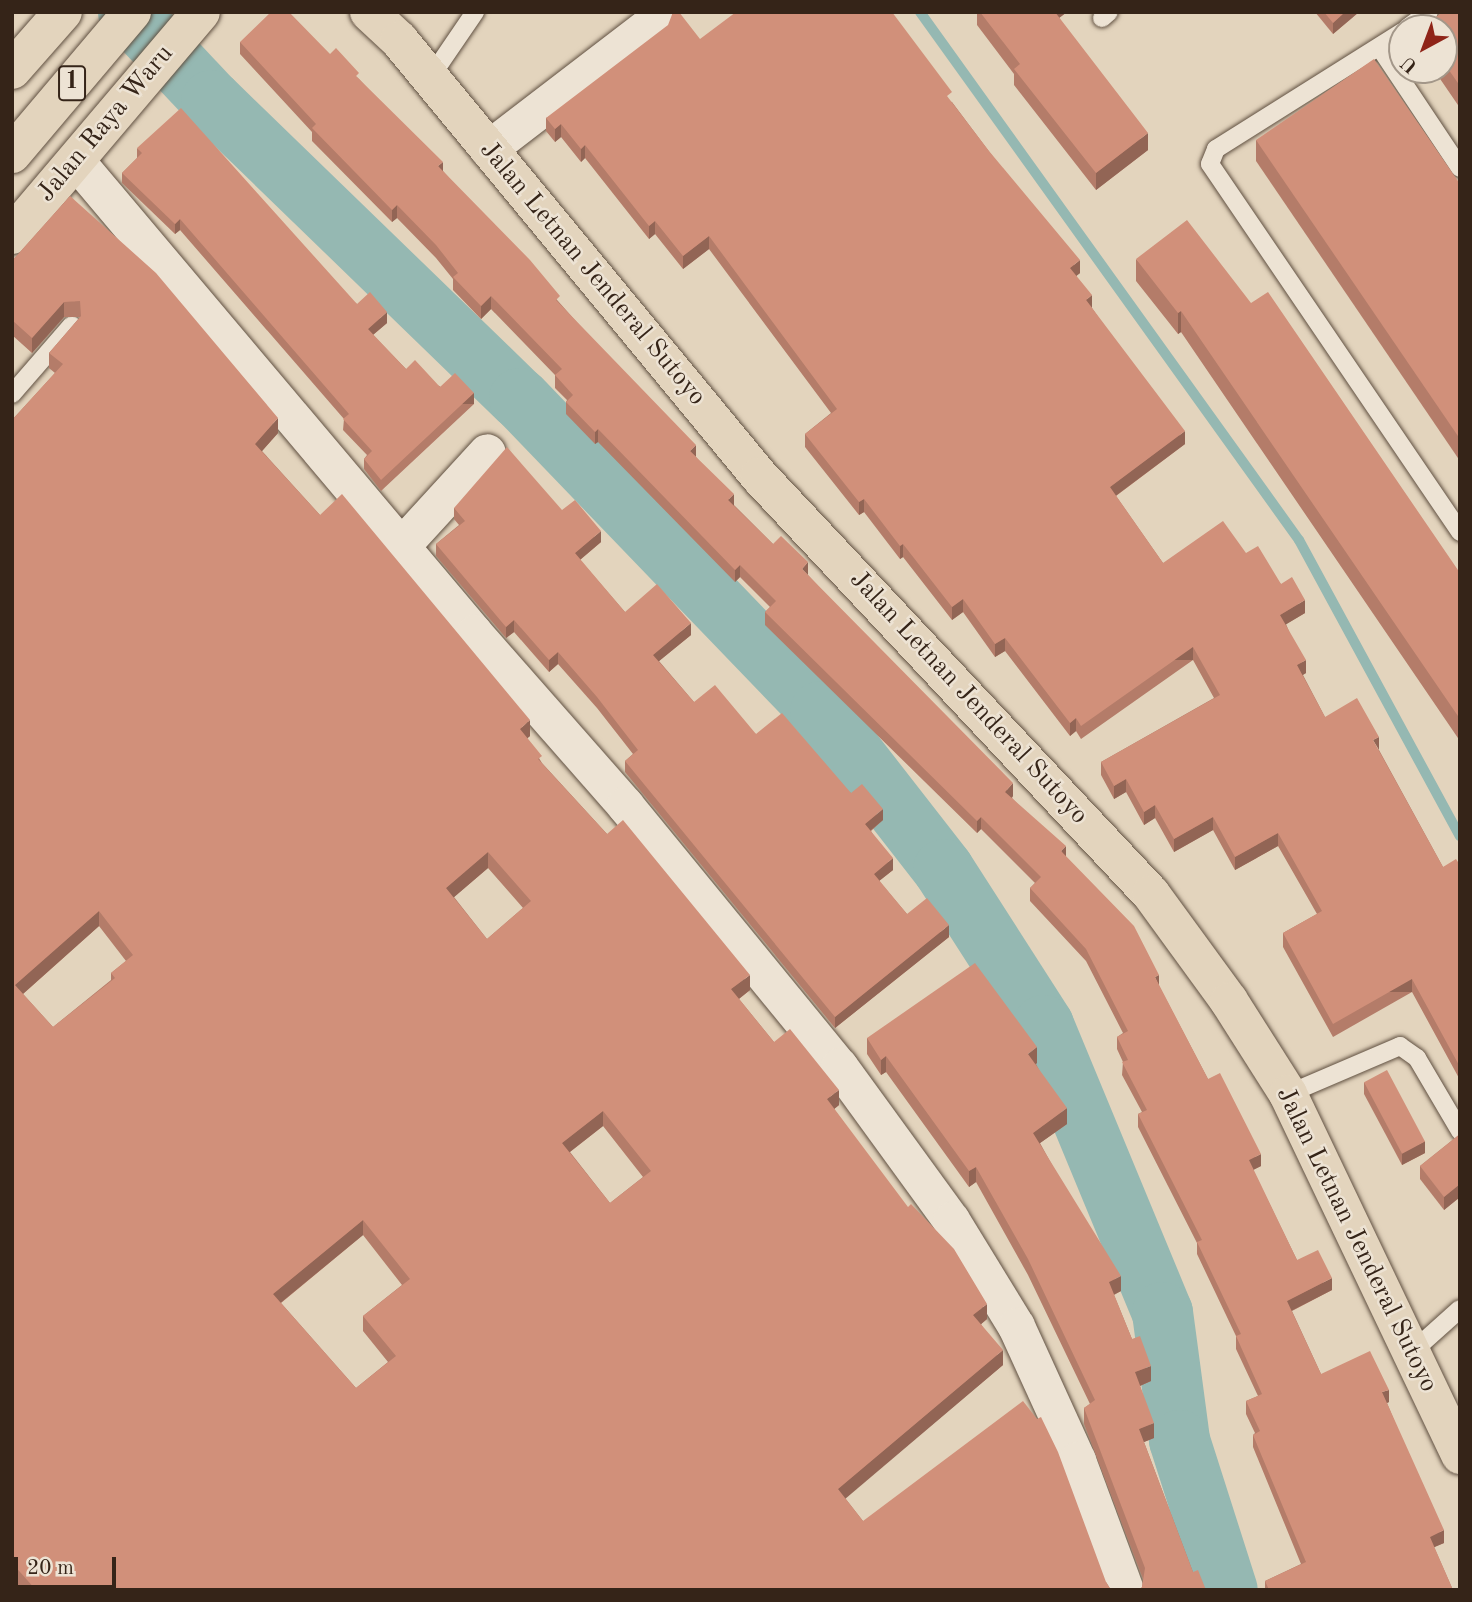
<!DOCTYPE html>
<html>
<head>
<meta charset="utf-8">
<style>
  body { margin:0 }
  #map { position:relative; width:1472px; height:1602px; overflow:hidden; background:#e3d4bd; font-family:"Old Standard TT",serif }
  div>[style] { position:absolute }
  .stream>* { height:10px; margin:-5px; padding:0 5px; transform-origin:5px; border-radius:5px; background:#95b8b2 }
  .river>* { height:61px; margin:-30.5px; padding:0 30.5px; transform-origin:30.5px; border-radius:30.5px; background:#95b8b2 }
  .roads { filter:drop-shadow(0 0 2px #605041) drop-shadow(0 0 2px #605041) }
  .lane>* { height:18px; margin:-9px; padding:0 9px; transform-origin:9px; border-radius:9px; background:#ede3d4 }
  .street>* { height:37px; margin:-18.5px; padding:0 18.5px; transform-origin:18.5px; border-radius:18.5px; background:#ede3d4 }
  .highway>* { height:38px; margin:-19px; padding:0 19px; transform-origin:19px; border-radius:19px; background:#e3d4bd }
  .wall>* { inset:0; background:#b47c69 }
  .shaded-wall>* { inset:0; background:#926555; transform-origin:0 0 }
  .building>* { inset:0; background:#d1907a; transform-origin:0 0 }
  span { translate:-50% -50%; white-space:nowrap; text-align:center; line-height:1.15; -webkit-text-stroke:5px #ede3d4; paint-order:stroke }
  .shield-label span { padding:2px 5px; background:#ede3d4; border:2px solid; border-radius:5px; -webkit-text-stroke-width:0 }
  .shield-label { font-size:24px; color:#352418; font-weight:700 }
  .street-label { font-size:26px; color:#352418 }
  .frame { position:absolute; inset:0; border:14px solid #352418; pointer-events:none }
  .north { position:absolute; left:1388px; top:14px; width:70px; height:70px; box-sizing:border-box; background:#ede3d4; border:2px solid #a39789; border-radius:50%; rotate:221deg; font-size:19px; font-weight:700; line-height:28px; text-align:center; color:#352418 }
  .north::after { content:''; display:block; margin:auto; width:24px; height:32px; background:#8f2418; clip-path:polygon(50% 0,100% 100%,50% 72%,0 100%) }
  .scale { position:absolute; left:14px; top:1557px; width:102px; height:32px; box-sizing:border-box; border:4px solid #352418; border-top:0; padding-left:9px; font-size:21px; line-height:24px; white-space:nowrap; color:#352418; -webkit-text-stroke:5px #ede3d4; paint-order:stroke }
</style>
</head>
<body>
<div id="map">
  <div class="stream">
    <div style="left:920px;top:12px;width:650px;rotate:54.33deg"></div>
    <div style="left:1299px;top:540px;width:337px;rotate:61.5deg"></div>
  </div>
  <div class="river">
    <div style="left:128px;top:12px;width:121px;rotate:46.7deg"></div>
    <div style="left:211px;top:100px;width:429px;rotate:44.1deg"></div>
    <div style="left:519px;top:398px;width:434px;rotate:46.1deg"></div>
    <div style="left:820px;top:711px;width:200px;rotate:52.1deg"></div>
    <div style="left:943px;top:869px;width:185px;rotate:57.3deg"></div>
    <div style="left:1043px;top:1025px;width:311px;rotate:67.5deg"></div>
    <div style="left:1162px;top:1312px;width:129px;rotate:82.4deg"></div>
    <div style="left:1179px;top:1440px;width:157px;rotate:72.3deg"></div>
  </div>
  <div class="roads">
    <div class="lane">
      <div style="left:1102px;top:18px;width:9px;rotate:-41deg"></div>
      <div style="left:1407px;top:28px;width:27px;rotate:-36deg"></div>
      <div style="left:1402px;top:32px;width:220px;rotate:147.8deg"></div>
      <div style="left:1216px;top:149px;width:16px;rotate:112deg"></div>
      <div style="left:1210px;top:164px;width:445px;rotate:55.8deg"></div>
      <div style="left:1380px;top:48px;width:144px;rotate:56.3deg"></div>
      <div style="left:430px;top:78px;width:80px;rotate:-55.7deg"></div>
      <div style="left:12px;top:394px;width:91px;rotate:-49deg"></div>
      <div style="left:1288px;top:1094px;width:122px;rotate:-23.2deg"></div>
      <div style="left:1400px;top:1046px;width:21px;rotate:35deg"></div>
      <div style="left:1417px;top:1058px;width:85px;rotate:59.5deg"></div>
      <div style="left:1412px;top:1352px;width:64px;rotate:-41.9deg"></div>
    </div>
    <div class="street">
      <div style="left:488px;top:149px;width:210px;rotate:-37.5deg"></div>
      <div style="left:76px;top:161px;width:617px;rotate:49.86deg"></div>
      <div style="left:474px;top:633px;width:229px;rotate:48.7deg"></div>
      <div style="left:625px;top:805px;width:338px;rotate:50.7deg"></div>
      <div style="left:839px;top:1066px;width:190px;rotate:54deg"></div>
      <div style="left:951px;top:1220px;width:124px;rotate:58.5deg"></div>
      <div style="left:1016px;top:1326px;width:147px;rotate:65.5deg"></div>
      <div style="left:1077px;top:1460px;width:139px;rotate:69.7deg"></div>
      <div style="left:401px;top:546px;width:127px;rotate:-47.5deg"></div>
    </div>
    <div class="highway">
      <div style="left:369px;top:12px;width:41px;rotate:43deg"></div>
      <div style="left:399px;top:40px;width:565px;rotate:50.45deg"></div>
      <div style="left:759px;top:476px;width:573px;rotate:46.84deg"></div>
      <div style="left:1151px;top:894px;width:132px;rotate:53.9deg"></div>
      <div style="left:1229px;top:1001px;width:110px;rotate:57.6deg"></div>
      <div style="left:1288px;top:1094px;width:400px;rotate:64.5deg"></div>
      <div style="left:12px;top:70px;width:77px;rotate:-48.7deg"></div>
      <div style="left:12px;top:154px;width:186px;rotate:-49.8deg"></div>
      <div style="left:12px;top:235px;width:292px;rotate:-49.7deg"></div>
    </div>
  </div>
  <div class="wall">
    <div style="clip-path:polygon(977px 12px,1067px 12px,1059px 18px,1148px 150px,1096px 190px,1014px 85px,1014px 74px,977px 25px)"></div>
    <div style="clip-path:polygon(1315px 12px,1359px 12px,1333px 34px)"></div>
    <div style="clip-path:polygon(1460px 12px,1460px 108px,1434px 70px,1444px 70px,1444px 28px)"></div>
    <div style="clip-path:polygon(700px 39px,952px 102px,1080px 273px,1076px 276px,1092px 308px,1185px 444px,1116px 496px,1163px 563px,1246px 553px,1281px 584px,1305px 613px,1286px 624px,1306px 673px,1303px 675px,1325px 717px,1379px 750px,1443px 867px,1460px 865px,1460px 1080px,1412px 992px,1333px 1037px,1283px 947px,1283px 933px,1317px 914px,1278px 846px,1235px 870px,1213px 830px,1174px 852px,1155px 818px,1144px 825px,1126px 792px,1114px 799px,1101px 775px,1101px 762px,1214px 698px,1193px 660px,1081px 739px,1076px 731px,1070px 736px,1005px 651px,995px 657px,963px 612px,952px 620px,903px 557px,900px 559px,864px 512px,859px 515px,805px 447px,805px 434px,831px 413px,709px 249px,683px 269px,655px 234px,649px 239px,585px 158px,581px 162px,561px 137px,555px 142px,546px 131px,546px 118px)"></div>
    <div style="clip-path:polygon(240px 42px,330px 54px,359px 79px,443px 171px,696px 457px,734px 505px,773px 544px,808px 575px,1013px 796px,1012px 798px,1066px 857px,1159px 986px,1208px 1079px,1261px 1166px,1253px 1170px,1297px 1260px,1332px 1290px,1292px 1311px,1321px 1374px,1389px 1402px,1387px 1403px,1444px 1543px,1434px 1547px,1453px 1590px,1265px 1590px,1265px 1581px,1301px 1564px,1253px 1447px,1253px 1435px,1255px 1433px,1246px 1414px,1246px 1401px,1258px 1396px,1236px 1349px,1236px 1336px,1197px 1254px,1197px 1243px,1138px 1127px,1138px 1114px,1142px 1112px,1122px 1075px,1123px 1062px,1117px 1049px,1117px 1037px,1123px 1033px,1086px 961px,1030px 901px,1030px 888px,1035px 883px,981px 829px,977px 833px,765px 625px,765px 612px,770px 607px,740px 577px,735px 582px,598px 442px,595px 444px,566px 414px,566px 402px,567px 400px,555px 388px,555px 375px,491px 309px,481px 319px,453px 290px,453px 279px,436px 258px,397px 218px,392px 222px,312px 141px,312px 132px,240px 54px)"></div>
    <div style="clip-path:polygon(1256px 140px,1460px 184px,1460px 461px,1256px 161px)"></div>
    <div style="clip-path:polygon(137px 148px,357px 304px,387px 323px,373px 335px,406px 369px,474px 404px,381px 491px,364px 469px,364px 459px,367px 455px,343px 430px,344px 419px,180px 230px,175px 234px,122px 183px,122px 173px,137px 158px)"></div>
    <div style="clip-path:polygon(evenodd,70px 196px,278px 433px,262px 451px,320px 515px,530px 736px,527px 738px,542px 763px,750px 990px,739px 999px,774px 1042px,839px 1105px,834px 1109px,987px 1319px,981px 1324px,1003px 1365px,845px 1498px,863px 1521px,1106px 1582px,1111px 1590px,22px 1590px,12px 1579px,12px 420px,55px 373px,49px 368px,49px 353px,80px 317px,64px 317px,32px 353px,12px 335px,12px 261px,70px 196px,488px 868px,523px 908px,487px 939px,454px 897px,488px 868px,70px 196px,99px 926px,126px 961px,111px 973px,111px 980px,53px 1027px,23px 994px,99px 926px,70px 196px,603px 1126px,643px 1177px,610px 1203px,570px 1152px,603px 1126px,70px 196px,363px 1235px,402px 1285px,363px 1316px,363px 1331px,388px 1362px,356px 1388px,281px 1303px,363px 1235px)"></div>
    <div style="clip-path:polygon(1136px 259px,1460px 573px,1460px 741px,1181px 332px,1178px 334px,1136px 281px)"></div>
    <div style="clip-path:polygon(454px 508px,562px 510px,601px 542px,580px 560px,625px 612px,691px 635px,659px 661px,694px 702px,756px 734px,851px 793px,883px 820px,871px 831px,893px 870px,879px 881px,907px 914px,949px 937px,835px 1028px,625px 772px,625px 761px,633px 754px,597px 708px,558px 664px,549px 672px,514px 632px,506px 638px,436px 556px,436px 544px,459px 525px,454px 519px)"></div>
    <div style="clip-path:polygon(867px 1038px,1037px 1063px,1036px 1064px,1067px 1124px,1040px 1143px,1121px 1291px,1114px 1295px,1132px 1339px,1151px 1381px,1140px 1386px,1154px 1438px,1144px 1442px,1193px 1572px,1142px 1587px,1143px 1579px,1084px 1424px,1084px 1408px,1090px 1404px,1028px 1275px,976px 1182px,969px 1187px,886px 1072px,881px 1075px,867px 1054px)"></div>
    <div style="clip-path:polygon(1364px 1082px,1425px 1153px,1402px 1165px,1364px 1094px)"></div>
    <div style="clip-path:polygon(1460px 1134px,1460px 1197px,1444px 1210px,1420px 1179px,1420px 1166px)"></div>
  </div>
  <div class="shaded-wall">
    <div style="clip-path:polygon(1051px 12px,1067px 12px,1051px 24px)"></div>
    <div style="clip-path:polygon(1345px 12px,1359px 12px,1333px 34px,1333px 23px)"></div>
    <div style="clip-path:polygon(561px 124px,561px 137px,555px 142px,555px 129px)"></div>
    <div style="clip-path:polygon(1148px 133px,1148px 150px,1096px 190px,1096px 173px)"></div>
    <div style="clip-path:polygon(585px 145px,585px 158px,581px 162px,581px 149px)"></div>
    <div style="clip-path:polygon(443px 162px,443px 174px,438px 166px)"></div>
    <div style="clip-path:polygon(397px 205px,397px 218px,392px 222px,392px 210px)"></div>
    <div style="clip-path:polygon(180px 219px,180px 230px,175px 234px,175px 224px)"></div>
    <div style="clip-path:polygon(655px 221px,655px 234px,649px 239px,649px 226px)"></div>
    <div style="clip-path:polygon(709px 236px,709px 249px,683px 269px,683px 256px)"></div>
    <div style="clip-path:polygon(1080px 260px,1080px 273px,1070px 281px,1070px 268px)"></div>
    <div style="clip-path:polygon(1092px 295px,1092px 308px,1086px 300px)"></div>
    <div style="clip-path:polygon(491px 296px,491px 309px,481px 319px,481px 306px)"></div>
    <div style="clip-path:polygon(64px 302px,64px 317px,32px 353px,32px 338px)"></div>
    <div style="clip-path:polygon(1181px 311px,1181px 332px,1178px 334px,1178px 313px)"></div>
    <div style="clip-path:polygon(387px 312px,387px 323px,368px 339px,368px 329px)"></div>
    <div style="left:474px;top:393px;width:11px;height:127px;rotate:90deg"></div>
    <div style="clip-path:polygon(278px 418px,278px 433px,255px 459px,255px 444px)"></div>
    <div style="clip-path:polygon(598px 429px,598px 442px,595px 444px,595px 432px)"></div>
    <div style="clip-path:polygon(1185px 431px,1185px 444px,1110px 500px,1110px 487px)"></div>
    <div style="clip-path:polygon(696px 445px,696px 457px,690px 451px)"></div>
    <div style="clip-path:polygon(734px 494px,734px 507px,728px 500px)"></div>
    <div style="clip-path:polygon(864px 499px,864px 512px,859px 515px,859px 502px)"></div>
    <div style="clip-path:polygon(601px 531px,601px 542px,575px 564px,575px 553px)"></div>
    <div style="clip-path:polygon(903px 544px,903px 557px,900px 559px,900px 546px)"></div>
    <div style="clip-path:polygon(808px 562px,808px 575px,802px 569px)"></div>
    <div style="clip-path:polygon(740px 565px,740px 577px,735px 582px,735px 570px)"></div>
    <div style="clip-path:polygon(963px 599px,963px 612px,952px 620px,952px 607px)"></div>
    <div style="clip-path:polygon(1305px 600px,1305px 613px,1280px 628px,1280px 615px)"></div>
    <div style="clip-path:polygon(514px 620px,514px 632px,506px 638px,506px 627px)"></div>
    <div style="clip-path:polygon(691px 623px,691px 635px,653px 666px,653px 655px)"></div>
    <div style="clip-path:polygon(1005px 638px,1005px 651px,995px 657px,995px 644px)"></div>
    <div style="left:1193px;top:647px;width:13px;height:137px;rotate:90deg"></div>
    <div style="clip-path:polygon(558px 652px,558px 664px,549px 672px,549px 660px)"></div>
    <div style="clip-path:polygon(1306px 660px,1306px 673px,1297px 678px,1297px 665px)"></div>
    <div style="clip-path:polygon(1076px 718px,1076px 731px,1070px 736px,1070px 723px)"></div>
    <div style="clip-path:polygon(530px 720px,530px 736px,520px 745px,520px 729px)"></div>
    <div style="clip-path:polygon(1379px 737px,1379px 750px,1373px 740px)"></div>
    <div style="clip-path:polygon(1126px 779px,1126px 792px,1114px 799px,1114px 786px)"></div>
    <div style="clip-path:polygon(1013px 783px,1013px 796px,1005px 804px,1005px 792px)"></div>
    <div style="clip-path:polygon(1155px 805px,1155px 818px,1144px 825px,1144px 812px)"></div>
    <div style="clip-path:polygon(883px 809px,883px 820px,865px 835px,865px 824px)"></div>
    <div style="clip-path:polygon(981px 817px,981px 829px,977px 833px,977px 821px)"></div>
    <div style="clip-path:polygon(1213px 817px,1213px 830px,1174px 852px,1174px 839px)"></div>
    <div style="clip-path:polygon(1278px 833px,1278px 846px,1235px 870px,1235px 857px)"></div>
    <div style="clip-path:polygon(1066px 846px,1066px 859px,1061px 851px)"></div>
    <div style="clip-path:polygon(488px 852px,488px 868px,446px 904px,446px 888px)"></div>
    <div style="clip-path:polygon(893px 858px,893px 870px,874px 885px,874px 874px)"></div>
    <div style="clip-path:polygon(99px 911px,99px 926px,15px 1001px,15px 985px)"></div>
    <div style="clip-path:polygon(949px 925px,949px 937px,835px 1028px,835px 1017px)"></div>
    <div style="clip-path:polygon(750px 975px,750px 990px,731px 1005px,731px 989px)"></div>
    <div style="clip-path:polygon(1159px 975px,1159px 987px,1155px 977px)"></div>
    <div style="left:1412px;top:979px;width:13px;height:91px;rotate:90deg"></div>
    <div style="clip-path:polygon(1037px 1047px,1037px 1063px,1028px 1069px,1028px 1054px)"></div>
    <div style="clip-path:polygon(886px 1056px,886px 1072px,881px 1075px,881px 1060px)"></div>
    <div style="clip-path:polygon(839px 1090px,839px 1105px,827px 1115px,827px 1099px)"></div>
    <div style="clip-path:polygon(1067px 1108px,1067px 1124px,1033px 1148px,1033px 1133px)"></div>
    <div style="clip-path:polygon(603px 1111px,603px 1126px,562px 1158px,562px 1143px)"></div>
    <div style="clip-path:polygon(1425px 1141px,1425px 1153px,1402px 1165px,1402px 1153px)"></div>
    <div style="clip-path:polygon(1261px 1154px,1261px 1166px,1249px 1172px,1249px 1160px)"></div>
    <div style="clip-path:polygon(976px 1167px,976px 1182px,969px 1187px,969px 1171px)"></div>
    <div style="clip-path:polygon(1460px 1184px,1460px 1197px,1444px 1210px,1444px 1197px)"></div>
    <div style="clip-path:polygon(363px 1220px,363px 1235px,273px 1309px,273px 1294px)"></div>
    <div style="clip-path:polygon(1121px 1276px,1121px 1291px,1109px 1297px,1109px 1282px)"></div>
    <div style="clip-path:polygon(1332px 1278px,1332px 1290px,1287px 1313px,1287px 1301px)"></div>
    <div style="clip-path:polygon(987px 1304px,987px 1319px,973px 1331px,973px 1315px)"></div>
    <div style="clip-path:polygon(1003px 1350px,1003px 1365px,838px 1505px,838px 1489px)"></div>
    <div style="clip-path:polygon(1151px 1366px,1151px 1381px,1135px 1388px,1135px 1372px)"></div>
    <div style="clip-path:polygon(1389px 1390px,1389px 1402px,1382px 1405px,1382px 1392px)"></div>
    <div style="clip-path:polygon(1154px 1423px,1154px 1438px,1139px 1444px,1139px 1429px)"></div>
    <div style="clip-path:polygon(1444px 1530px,1444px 1543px,1430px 1549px,1430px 1537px)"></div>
  </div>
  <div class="building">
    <div style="clip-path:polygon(271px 12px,289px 12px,330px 54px,336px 48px,359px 73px,356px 76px,443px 162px,438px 166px,530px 260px,560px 296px,556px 300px,696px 445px,690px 451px,734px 494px,728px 500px,773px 544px,781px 536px,808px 562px,802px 569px,1013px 783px,1005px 792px,1066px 846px,1061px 851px,1134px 926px,1159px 975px,1155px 977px,1208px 1079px,1220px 1073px,1261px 1154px,1249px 1160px,1297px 1260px,1318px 1250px,1332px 1278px,1287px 1301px,1321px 1374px,1370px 1351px,1389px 1390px,1382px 1392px,1444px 1530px,1430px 1537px,1453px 1590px,1269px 1590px,1265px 1581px,1306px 1562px,1253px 1435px,1260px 1431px,1246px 1401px,1262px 1394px,1236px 1336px,1241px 1334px,1197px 1242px,1202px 1240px,1138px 1114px,1147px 1110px,1122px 1062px,1128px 1060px,1117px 1037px,1128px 1031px,1086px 949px,1030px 888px,1041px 877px,981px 817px,977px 821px,765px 612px,776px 601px,740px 565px,735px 570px,598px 429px,595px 432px,566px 402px,573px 395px,555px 375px,562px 369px,491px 296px,481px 306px,453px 277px,458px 273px,436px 245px,397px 205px,392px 210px,312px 128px,316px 124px,240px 42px)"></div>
    <div style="clip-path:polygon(673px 12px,679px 12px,700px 39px,736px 12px,892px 12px,952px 92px,947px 96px,989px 151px,1080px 260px,1070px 268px,1092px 295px,1086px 300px,1185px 431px,1110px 487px,1163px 563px,1223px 521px,1246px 553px,1258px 546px,1281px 584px,1292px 577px,1305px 600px,1280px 615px,1306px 660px,1297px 665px,1325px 717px,1357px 698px,1379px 737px,1373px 740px,1443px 867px,1456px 859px,1460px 865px,1460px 1067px,1412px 979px,1333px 1024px,1283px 933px,1322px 911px,1278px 833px,1235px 857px,1213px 817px,1174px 839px,1155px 805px,1144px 812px,1126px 779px,1114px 786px,1101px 762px,1220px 695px,1193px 647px,1081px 726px,1076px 718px,1070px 723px,1005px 638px,995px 644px,963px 599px,952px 607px,903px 544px,900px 546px,864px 499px,859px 502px,805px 434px,837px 409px,709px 236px,683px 256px,655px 221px,649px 226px,585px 145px,581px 149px,561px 124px,555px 129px,546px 118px,668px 25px)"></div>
    <div style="clip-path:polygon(980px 12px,1055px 12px,1148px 133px,1096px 173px,1014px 69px,1020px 64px)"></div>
    <div style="clip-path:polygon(1324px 12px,1345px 12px,1333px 23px)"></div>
    <div style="clip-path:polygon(1443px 12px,1460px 12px,1460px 86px,1444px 63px,1444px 28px,1420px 28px)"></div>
    <div style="clip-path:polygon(1374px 59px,1460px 184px,1460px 439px,1256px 140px)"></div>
    <div style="clip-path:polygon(181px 108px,357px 304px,370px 292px,387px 312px,368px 329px,406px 369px,415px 360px,440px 387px,455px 373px,474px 393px,381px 480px,364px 459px,372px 451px,343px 419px,349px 414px,180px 219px,175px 224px,122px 173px,142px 153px,137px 148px)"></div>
    <div style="clip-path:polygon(evenodd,70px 196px,156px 273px,278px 418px,255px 444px,320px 515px,342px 494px,530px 720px,520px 729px,542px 756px,538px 759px,607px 834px,623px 820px,750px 975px,731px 989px,774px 1042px,790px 1029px,839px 1090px,827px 1099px,908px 1207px,911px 1204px,954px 1249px,987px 1304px,973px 1315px,1003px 1350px,838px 1489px,863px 1521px,1023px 1401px,1037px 1419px,1041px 1417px,1058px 1452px,1106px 1582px,1111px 1590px,36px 1590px,12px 1563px,12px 420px,63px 364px,49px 353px,81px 316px,80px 301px,64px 302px,32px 338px,12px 320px,12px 261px,70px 196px,488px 852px,531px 901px,487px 939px,446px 888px,488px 852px,70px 196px,99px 911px,133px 955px,111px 973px,115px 978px,53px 1027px,15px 985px,99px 911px,70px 196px,603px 1111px,651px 1171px,610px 1203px,562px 1143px,603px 1111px,70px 196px,363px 1220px,410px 1279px,363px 1316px,396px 1356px,356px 1388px,273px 1294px,363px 1220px)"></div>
    <div style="clip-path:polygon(1187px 220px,1251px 303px,1268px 292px,1460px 573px,1460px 719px,1181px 311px,1178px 313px,1136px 259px)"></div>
    <div style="clip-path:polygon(507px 447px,562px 510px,575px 500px,601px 531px,575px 553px,625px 612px,657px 584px,691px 623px,653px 655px,694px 702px,715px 685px,756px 734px,782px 713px,851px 793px,862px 784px,883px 809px,865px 824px,893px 858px,874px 874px,907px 914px,927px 898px,949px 925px,835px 1017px,625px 761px,638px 750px,597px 697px,558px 652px,549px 660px,514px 620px,506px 627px,436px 544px,465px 521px,454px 508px)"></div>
    <div style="clip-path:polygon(975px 963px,1037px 1047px,1028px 1054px,1067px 1108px,1033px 1133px,1121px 1276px,1109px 1282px,1132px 1339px,1140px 1336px,1151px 1366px,1135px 1372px,1154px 1423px,1139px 1429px,1193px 1572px,1198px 1570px,1206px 1590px,1138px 1590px,1142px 1587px,1145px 1568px,1084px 1408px,1095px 1400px,1028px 1259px,976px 1167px,969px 1171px,886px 1056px,881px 1060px,867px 1038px)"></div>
    <div style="left:1387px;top:1070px;width:81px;height:26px;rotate:62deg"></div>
    <div style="clip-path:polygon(1460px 1134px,1460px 1184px,1444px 1197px,1420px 1166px)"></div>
  </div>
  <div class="shield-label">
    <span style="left:72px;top:83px">1</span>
  </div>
  <div class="street-label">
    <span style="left:106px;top:124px;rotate:-50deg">Jalan Raya Waru</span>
    <span style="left:592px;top:274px;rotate:50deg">Jalan Letnan Jenderal Sutoyo</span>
    <span style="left:968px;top:698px;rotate:47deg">Jalan Letnan Jenderal Sutoyo</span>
    <span style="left:1356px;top:1240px;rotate:64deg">Jalan Letnan Jenderal Sutoyo</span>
  </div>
  <div class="frame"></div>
  <div class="north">U</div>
  <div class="scale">20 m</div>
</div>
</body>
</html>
